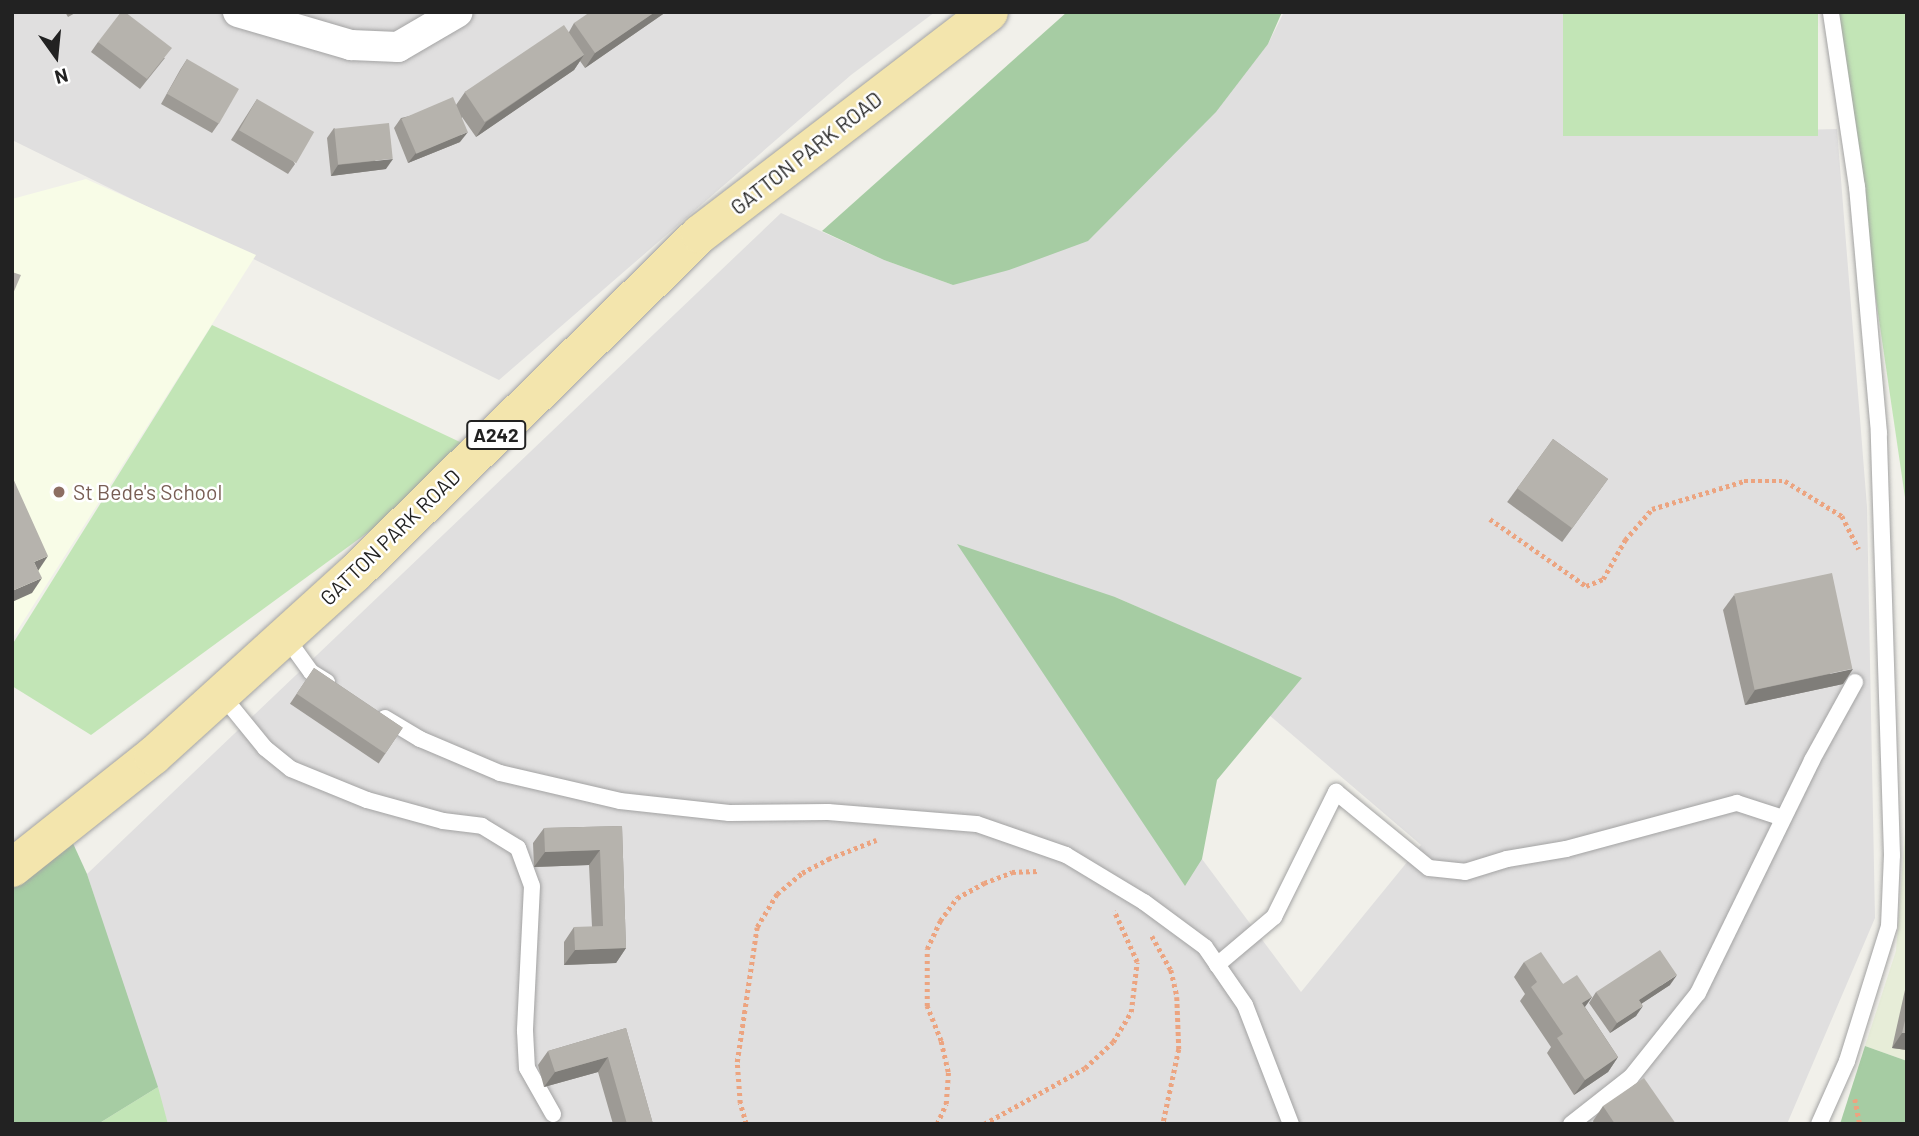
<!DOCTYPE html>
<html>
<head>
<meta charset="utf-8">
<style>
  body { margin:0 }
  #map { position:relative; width:1919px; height:1136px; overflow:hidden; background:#f1f0ea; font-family:Barlow,sans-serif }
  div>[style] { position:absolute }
  .residential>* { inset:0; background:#e0dfdf }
  .education>* { inset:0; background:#f8fce7 }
  .farmland>* { inset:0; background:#e7edd8 }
  .grass>* { inset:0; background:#c2e5b6; transform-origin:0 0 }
  .forest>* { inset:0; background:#a6cca3 }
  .path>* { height:4.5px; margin-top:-2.25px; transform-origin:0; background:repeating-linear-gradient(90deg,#eca480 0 3.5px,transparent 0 7px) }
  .roads { filter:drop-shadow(0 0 2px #a3a3a3) drop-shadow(0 0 2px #a3a3a3) }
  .service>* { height:16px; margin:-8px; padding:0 8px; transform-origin:8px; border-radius:8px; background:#fff }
  .minor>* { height:30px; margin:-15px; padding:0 15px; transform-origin:15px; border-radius:15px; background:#fff }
  .primary>* { height:38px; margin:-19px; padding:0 19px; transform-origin:19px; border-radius:19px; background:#f3e5ad }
  .wall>* { inset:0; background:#9d9a95; transform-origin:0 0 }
  .shaded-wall>* { inset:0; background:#7f7d79 }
  .building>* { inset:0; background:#b6b3ad; transform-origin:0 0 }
  .dots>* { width:19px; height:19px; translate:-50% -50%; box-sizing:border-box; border:4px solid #fff; border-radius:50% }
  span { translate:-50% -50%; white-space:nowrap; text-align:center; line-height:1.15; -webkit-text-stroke:5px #fff; paint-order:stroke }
  .shield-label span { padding:2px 5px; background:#fff; border:2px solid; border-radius:5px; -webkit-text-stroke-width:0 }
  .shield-label { font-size:19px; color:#222; font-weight:700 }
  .street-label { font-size:21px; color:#222 }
  .education-label { font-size:21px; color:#785e54 }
  .left { translate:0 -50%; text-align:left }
  .frame { position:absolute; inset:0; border:14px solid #222; pointer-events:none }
  .north { position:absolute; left:21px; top:21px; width:70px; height:70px; -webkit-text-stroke:5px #fff; paint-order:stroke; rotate:165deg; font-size:19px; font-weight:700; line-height:28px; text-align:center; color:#222 }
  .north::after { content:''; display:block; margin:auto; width:24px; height:32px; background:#222; clip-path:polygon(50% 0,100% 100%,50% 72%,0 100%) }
</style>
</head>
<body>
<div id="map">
  <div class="residential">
    <div style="clip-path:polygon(12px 12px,935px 12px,851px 75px,499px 380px,12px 140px)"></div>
    <div style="clip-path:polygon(evenodd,1284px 12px,1563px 12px,1566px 136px,1837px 129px,1867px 507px,1875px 918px,1787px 1124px,168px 1124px,87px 874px,781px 213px,884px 260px,953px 285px,1268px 44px,1284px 12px,1115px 597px,1301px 679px,1269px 715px,1421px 845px,1301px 992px,1202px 859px,1115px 597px)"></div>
  </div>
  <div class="education">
    <div style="clip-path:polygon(86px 179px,256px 255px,12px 639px,12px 199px)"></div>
  </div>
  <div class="farmland">
    <div style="clip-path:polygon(1907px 807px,1907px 1061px,1865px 1046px,1896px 951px)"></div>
  </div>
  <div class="grass">
    <div style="left:1563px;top:12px;width:255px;height:124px"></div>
    <div style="clip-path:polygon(1834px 12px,1907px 12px,1907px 511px)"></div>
    <div style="clip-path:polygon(212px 325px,479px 451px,91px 735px,12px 686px,12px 645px)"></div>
    <div style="clip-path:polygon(158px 1087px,168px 1124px,98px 1124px)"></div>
  </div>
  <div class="forest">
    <div style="clip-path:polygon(1067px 12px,1282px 12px,1268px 44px,1216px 112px,1088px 241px,1009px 270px,953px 285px,884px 260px,822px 231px)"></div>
    <div style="clip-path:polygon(957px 544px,1115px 597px,1302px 678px,1217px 780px,1202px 859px,1185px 886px)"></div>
    <div style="clip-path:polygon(66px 828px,87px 874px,158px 1087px,98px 1124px,12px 1124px,12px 868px)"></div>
    <div style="clip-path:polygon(1865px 1046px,1907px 1061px,1907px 1124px,1840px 1124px)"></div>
  </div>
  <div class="path">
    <div style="left:1490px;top:519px;width:117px;rotate:34.9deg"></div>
    <div style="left:1586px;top:586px;width:18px;rotate:-22deg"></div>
    <div style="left:1603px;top:579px;width:45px;rotate:-60.6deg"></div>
    <div style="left:1625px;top:540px;width:41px;rotate:-48.9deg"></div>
    <div style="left:1652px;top:509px;width:96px;rotate:-16.9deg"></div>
    <div style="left:1744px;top:481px;width:41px"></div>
    <div style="left:1785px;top:481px;width:67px;rotate:31.6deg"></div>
    <div style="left:1842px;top:516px;width:37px;rotate:63deg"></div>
    <div style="left:1152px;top:936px;width:39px;rotate:61deg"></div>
    <div style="left:1171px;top:970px;width:28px;rotate:77deg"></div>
    <div style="left:1177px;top:997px;width:52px;rotate:87.8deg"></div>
    <div style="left:1179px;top:1049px;width:77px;rotate:102deg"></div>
    <div style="left:1855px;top:1099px;width:25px;rotate:79deg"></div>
    <div style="left:746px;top:1124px;width:22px;rotate:-106deg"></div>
    <div style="left:740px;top:1103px;width:41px;rotate:-94.2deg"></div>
    <div style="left:737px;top:1062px;width:136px;rotate:-81.6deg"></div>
    <div style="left:757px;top:927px;width:39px;rotate:-59deg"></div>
    <div style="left:777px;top:894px;width:33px;rotate:-40deg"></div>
    <div style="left:802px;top:873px;width:30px;rotate:-28deg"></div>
    <div style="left:828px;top:859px;width:52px;rotate:-21.6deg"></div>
    <div style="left:937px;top:1124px;width:22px;rotate:-66deg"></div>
    <div style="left:946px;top:1104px;width:32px;rotate:-86deg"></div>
    <div style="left:948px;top:1072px;width:32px;rotate:-103deg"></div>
    <div style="left:941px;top:1041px;width:38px;rotate:-112deg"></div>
    <div style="left:927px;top:1006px;width:57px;rotate:-90deg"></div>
    <div style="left:927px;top:949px;width:31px;rotate:-65deg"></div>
    <div style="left:940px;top:921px;width:29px;rotate:-54deg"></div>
    <div style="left:957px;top:898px;width:31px;rotate:-29deg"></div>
    <div style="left:984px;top:883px;width:30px;rotate:-21deg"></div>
    <div style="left:1012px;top:872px;width:27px;rotate:-2deg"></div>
    <div style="left:984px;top:1124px;width:115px;rotate:-29deg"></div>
    <div style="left:1085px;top:1068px;width:38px;rotate:-43deg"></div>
    <div style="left:1113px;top:1042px;width:35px;rotate:-59deg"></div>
    <div style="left:1131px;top:1012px;width:50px;rotate:-83.2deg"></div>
    <div style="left:1137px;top:962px;width:56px;rotate:-114.3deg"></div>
  </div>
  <div class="roads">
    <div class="service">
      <div style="left:285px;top:636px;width:44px;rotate:54.2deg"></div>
      <div style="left:311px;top:672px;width:19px;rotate:32deg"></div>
      <div style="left:221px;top:694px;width:70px;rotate:50.8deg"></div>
      <div style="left:265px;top:748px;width:33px;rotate:39deg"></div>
      <div style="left:291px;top:769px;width:82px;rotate:22.2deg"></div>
      <div style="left:367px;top:800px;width:79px;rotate:15.4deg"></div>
      <div style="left:443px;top:821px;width:39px;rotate:7deg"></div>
      <div style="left:482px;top:826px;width:42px;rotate:31.4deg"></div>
      <div style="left:518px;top:848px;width:40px;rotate:69.8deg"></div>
      <div style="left:532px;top:886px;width:145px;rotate:92.8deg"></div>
      <div style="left:525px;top:1031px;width:37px;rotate:87deg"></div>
      <div style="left:527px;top:1068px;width:53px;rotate:60.5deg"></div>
      <div style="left:385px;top:718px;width:41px;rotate:31deg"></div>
      <div style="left:420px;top:739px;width:87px;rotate:23deg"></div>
      <div style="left:500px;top:773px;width:123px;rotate:13.1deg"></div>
      <div style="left:620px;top:801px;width:110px;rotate:6.3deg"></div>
      <div style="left:729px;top:813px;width:99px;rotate:-0.6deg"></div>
      <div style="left:828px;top:812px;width:149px;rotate:4.6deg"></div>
      <div style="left:977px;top:824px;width:94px;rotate:19.2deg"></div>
      <div style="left:1066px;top:855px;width:91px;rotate:31.1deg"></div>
      <div style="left:1144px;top:902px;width:76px;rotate:36.4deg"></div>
      <div style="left:1205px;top:947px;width:70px;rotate:55.4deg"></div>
      <div style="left:1245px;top:1005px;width:128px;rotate:68.9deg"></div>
      <div style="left:1217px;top:965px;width:75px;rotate:-40.1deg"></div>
      <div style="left:1274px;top:917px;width:140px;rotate:-63.6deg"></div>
      <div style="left:1336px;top:792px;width:120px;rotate:39.3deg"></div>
      <div style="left:1429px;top:868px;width:36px;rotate:6deg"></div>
      <div style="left:1465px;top:872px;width:44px;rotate:-17.2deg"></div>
      <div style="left:1507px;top:859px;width:60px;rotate:-9.6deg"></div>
      <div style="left:1566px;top:849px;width:177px;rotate:-15.1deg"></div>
      <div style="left:1737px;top:803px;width:48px;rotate:18.1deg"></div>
      <div style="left:1571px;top:1124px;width:76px;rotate:-38.1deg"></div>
      <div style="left:1631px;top:1077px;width:107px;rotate:-51.4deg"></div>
      <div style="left:1698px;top:993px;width:259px;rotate:-63.9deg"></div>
      <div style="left:1812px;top:760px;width:89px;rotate:-61.1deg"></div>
      <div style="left:1819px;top:1124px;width:69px;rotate:-66deg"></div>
      <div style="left:1847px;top:1061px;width:141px;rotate:-72.7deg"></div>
      <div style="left:1889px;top:926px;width:71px;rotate:-87.6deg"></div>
      <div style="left:1892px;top:855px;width:422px;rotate:-91.8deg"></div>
      <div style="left:1879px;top:433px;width:247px;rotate:-95.1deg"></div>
      <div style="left:1857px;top:187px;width:177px;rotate:-98.5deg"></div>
    </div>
    <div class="minor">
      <div style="left:238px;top:12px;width:118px;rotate:16.3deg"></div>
      <div style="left:351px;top:45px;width:47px;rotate:2.4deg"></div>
      <div style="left:398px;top:47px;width:69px;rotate:-30.3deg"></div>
    </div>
    <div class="primary">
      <div style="left:12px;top:868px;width:180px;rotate:-38.5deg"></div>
      <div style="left:153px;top:756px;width:271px;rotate:-42.2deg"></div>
      <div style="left:354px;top:574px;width:485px;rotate:-44.5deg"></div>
      <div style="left:700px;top:234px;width:364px;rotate:-37.5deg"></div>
    </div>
  </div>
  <div class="wall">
    <div style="clip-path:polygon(65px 12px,77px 12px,68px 17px)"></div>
    <div style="clip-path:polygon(666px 12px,585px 68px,580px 61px,574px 70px,476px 137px,462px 117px,460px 142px,408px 163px,394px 128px,401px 118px,456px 105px,465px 92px,569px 32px,574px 23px)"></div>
    <div style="clip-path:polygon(98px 42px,165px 58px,140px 89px,91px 52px)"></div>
    <div style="clip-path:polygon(187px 59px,219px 123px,212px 133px,161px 104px,180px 70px)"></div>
    <div style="clip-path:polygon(257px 99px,295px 164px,288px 174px,231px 140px)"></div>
    <div style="clip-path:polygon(334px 128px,386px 169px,331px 176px,327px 138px)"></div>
    <div style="left:1553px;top:439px;width:68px;height:78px;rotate:36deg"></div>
    <div style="clip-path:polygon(1734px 595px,1843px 684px,1745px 705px,1723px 610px)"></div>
    <div style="left:314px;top:668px;width:107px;height:43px;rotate:34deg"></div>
    <div style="clip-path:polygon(622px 826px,626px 948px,616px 963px,564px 965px,564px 942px,574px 927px,592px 927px,589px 865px,534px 867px,533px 843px,544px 828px)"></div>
    <div style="clip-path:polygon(1524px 962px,1563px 984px,1592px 997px,1585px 1007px,1618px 1057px,1608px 1072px,1574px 1095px,1547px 1053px,1551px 1047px,1520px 1001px,1525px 994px,1514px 977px)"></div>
    <div style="clip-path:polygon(1907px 981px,1907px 1050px,1892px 1048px)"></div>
    <div style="clip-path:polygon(1670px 985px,1642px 1003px,1636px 1016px,1610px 1033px,1589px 1003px,1596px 992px)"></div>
    <div style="clip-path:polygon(626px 1028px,653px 1124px,613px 1124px,598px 1072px,544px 1087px,538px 1065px,548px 1051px)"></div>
    <div style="clip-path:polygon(1603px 1106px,1676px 1124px,1594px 1124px,1593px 1121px)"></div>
  </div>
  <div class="shaded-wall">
    <div style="clip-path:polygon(655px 12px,666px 12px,585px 68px,595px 53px)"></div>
    <div style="clip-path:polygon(584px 55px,574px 70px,476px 137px,486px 122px)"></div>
    <div style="clip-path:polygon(468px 132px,460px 142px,408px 163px,416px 153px)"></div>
    <div style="clip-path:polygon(393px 159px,386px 169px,331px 176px,338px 165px)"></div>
    <div style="clip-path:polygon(48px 556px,38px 571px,34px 562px)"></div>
    <div style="clip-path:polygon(42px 578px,32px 593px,12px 602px,12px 591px)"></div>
    <div style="clip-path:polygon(1853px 669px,1843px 684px,1745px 705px,1755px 690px)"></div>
    <div style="clip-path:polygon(600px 850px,589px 865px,534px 867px,545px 852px)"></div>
    <div style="clip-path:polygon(626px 948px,616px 963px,564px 965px,575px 950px)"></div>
    <div style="clip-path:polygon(1677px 975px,1670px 985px,1632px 1010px,1639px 1000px)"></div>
    <div style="clip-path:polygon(1592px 997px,1581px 1012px,1582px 1003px)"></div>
    <div style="clip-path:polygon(1643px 1006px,1636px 1016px,1610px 1033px,1617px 1023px)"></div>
    <div style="clip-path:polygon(1902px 1033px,1907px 1033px,1907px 1050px,1892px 1048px)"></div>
    <div style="clip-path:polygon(608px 1057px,598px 1072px,544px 1087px,555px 1072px)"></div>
    <div style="clip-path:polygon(1618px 1057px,1608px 1072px,1574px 1095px,1585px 1080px)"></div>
  </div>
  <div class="building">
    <div style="clip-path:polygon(121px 12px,125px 12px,172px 48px,147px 79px,98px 42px)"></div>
    <div style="clip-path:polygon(590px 12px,655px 12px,595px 53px,574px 23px)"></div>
    <div style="left:564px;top:25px;width:36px;height:120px;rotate:56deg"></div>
    <div style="left:187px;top:59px;width:60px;height:40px;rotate:30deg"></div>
    <div style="left:453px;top:97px;width:38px;height:56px;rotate:67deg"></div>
    <div style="left:257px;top:99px;width:66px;height:36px;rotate:30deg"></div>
    <div style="left:389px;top:123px;width:36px;height:55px;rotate:84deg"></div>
    <div style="clip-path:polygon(12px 272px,21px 275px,12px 296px)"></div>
    <div style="left:1553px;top:439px;width:68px;height:61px;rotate:36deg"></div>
    <div style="clip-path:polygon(12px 476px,48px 556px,34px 562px,42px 578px,12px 591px)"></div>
    <div style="left:1832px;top:573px;width:98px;height:100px;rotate:78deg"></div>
    <div style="left:314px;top:668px;width:107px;height:31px;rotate:34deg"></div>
    <div style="clip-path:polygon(622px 826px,626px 948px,575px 950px,574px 927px,603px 926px,600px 850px,545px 852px,544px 828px)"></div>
    <div style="clip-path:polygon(1660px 950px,1677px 975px,1639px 1000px,1643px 1006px,1617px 1023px,1596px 992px)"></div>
    <div style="clip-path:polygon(1541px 952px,1563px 984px,1577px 975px,1592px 997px,1582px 1003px,1618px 1057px,1585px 1080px,1557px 1038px,1563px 1034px,1531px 987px,1537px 982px,1524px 962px)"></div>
    <div style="clip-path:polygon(1907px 1012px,1907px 1033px,1902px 1033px)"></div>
    <div style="clip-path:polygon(626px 1028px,653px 1124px,627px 1124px,608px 1057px,555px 1072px,548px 1051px)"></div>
    <div style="clip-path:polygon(1644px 1078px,1676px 1124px,1615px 1124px,1603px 1106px)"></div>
  </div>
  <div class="dots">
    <div style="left:59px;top:492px;background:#8d6e63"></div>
  </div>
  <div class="shield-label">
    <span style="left:496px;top:435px">A242</span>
  </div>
  <div class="street-label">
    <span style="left:806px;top:153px;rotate:-38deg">GATTON PARK ROAD</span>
    <span style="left:390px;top:537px;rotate:-44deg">GATTON PARK ROAD</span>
  </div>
  <div class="education-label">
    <span class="left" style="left:73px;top:492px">St Bede's School</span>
  </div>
  <div class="frame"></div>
  <div class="north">N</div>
</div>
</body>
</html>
